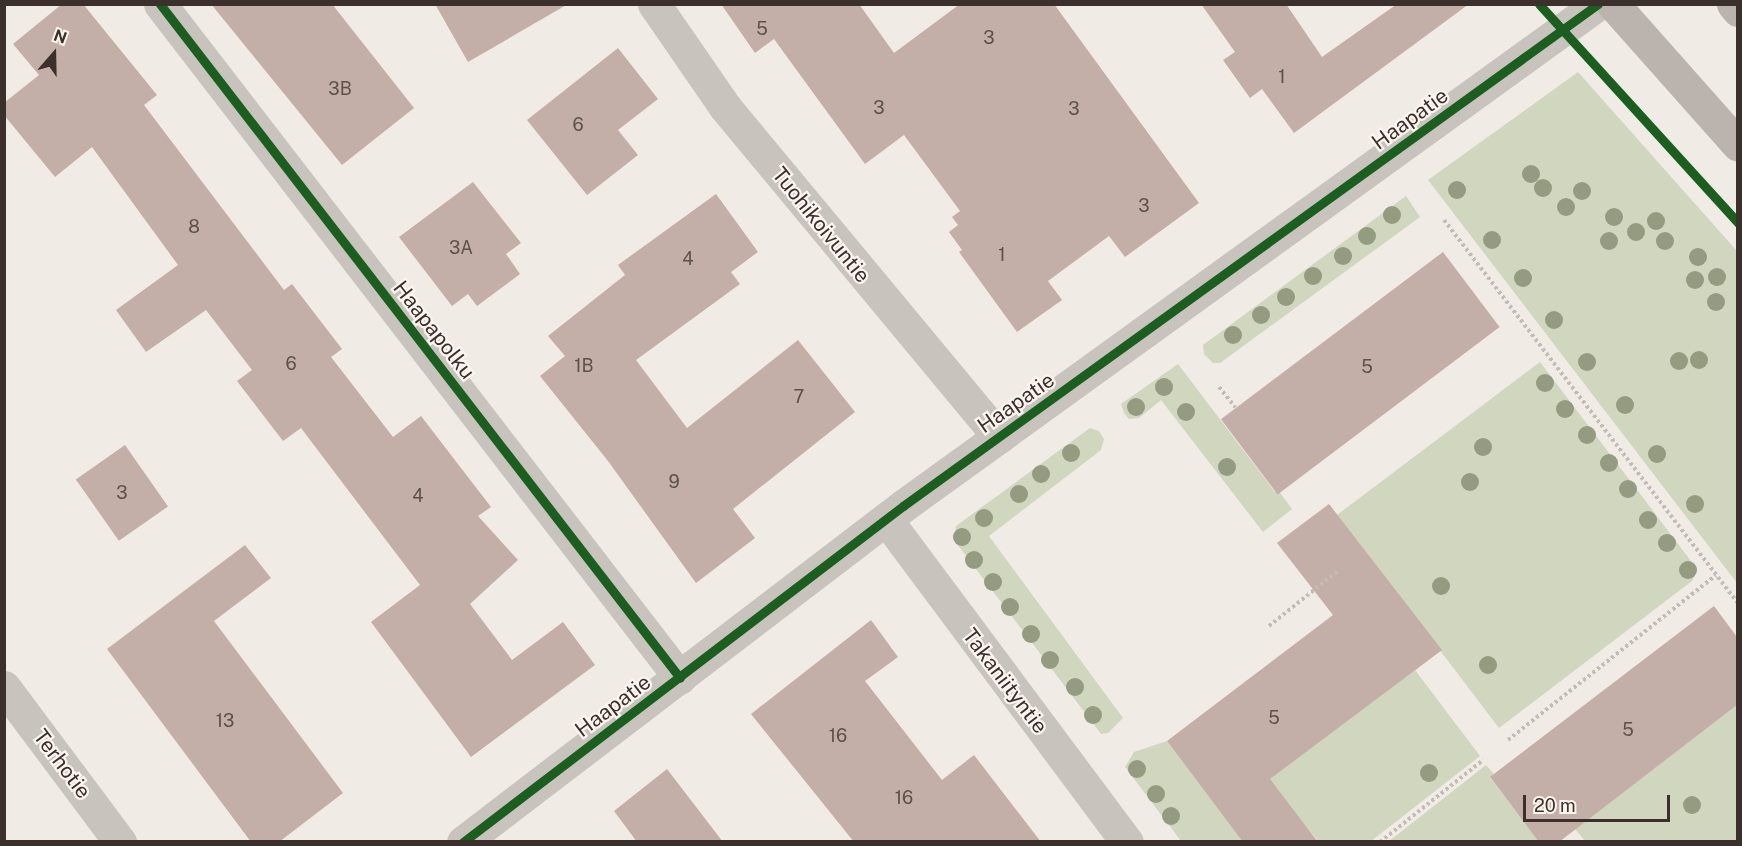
<!DOCTYPE html>
<html>
<head>
<meta charset="utf-8">
<style>
  body { margin:0 }
  #map { position:relative; width:1742px; height:846px; overflow:hidden; background:#f0ebe5; font-family:"Public Sans",sans-serif }
  div>[style] { position:absolute }
  .green>* { inset:0; background:#d1d6bf }
  .building>* { inset:0; background:#c3afa7; transform-origin:0 0 }
  .path>* { height:4px; margin-top:-2px; transform-origin:0; background:repeating-linear-gradient(90deg,#c2bbb6 0 3px,transparent 0 6px) }
  .street>* { height:33px; margin:-16.5px; padding:0 16.5px; transform-origin:16.5px; border-radius:16.5px; background:#c9c3be }
  .secondary>* { height:33px; margin:-16.5px; padding:0 16.5px; transform-origin:16.5px; border-radius:16.5px; background:#bab3ae }
  .cycleway>* { height:9px; margin:-4.5px; padding:0 4.5px; transform-origin:4.5px; border-radius:4.5px; background:#1b5e20 }
  .trees>* { width:18px; height:18px; margin:-9px; border-radius:50%; background:#959b80 }
  span { translate:-50% -50%; white-space:nowrap; text-align:center; line-height:1.15; -webkit-text-stroke:4.5px #fbf5ee; paint-order:stroke }
  .number-label { font-size:18px; color:#5d504a }
  .number-label span { -webkit-text-stroke-width:0 }
  .street-label { font-size:21px; color:#3b302b }
  .frame { position:absolute; inset:0; border:6px solid #3b302b; pointer-events:none }
  .north { position:absolute; left:24px; top:24px; width:60px; height:60px; -webkit-text-stroke:4px #fbf5ee; paint-order:stroke; rotate:20deg; font-size:16px; font-weight:700; line-height:24px; text-align:center; color:#3b302b }
  .north::after { content:''; display:block; margin:auto; width:21px; height:27px; background:#3b302b; clip-path:polygon(50% 0,100% 100%,50% 72%,0 100%) }
  .scale { position:absolute; left:1523px; top:795px; width:147px; height:27px; box-sizing:border-box; border:3px solid #3b302b; border-top:0; padding-left:8px; font-size:18px; line-height:21px; white-space:nowrap; color:#3b302b; -webkit-text-stroke:4px #fbf5ee; paint-order:stroke }
</style>
</head>
<body>
<div id="map">
  <div class="green">
    <div style="clip-path:polygon(1578px 72px,1737px 251px,1737px 583px,1428px 180px)"></div>
    <div style="clip-path:polygon(1406px 196px,1420px 217px,1220px 363px,1213px 363px,1204px 354px,1203px 345px)"></div>
    <div style="clip-path:polygon(1540px 362px,1697px 569px,1692px 581px,1499px 728px,1337px 515px)"></div>
    <div style="clip-path:polygon(1178px 364px,1275px 492px,1278px 490px,1292px 509px,1263px 532px,1161px 400px,1139px 418px,1129px 419px,1124px 413px,1121px 404px)"></div>
    <div style="clip-path:polygon(1090px 428px,1099px 431px,1104px 439px,1101px 450px,989px 536px,1123px 718px,1108px 733px,1101px 734px,954px 540px,956px 526px)"></div>
    <div style="clip-path:polygon(1415px 670px,1480px 756px,1370px 842px,1318px 841px,1297px 815px,1262px 841px,1181px 841px,1125px 767px,1134px 752px,1167px 741px,1222px 814px)"></div>
    <div style="clip-path:polygon(1737px 705px,1737px 841px,1585px 841px,1575px 829px)"></div>
    <div style="clip-path:polygon(1486px 765px,1494px 774px,1490px 778px,1539px 841px,1388px 842px)"></div>
  </div>
  <div class="building">
    <div style="clip-path:polygon(62px 4px,83px 4px,157px 95px,144px 105px,284px 290px,292px 284px,342px 349px,331px 357px,393px 437px,421px 416px,491px 507px,478px 516px,518px 560px,470px 604px,512px 660px,563px 622px,595px 665px,471px 757px,371px 622px,420px 585px,301px 428px,283px 441px,237px 381px,252px 370px,206px 310px,146px 352px,116px 310px,178px 265px,92px 147px,55px 177px,4px 115px,4px 103px,39px 75px,13px 44px)"></div>
    <div style="clip-path:polygon(211px 4px,332px 4px,414px 108px,342px 165px)"></div>
    <div style="clip-path:polygon(435px 4px,568px 4px,468px 62px)"></div>
    <div style="clip-path:polygon(721px 4px,859px 4px,894px 53px,960px 4px,1054px 4px,1199px 203px,1125px 257px,1109px 236px,1048px 281px,1062px 300px,1017px 332px,959px 252px,962px 250px,949px 232px,958px 225px,952px 217px,960px 211px,904px 135px,865px 164px,774px 39px,755px 53px)"></div>
    <div style="clip-path:polygon(1201px 4px,1286px 4px,1322px 57px,1397px 4px,1469px 4px,1294px 133px,1262px 89px,1250px 98px,1223px 60px,1235px 52px)"></div>
    <div style="clip-path:polygon(618px 48px,658px 99px,618px 130px,638px 155px,587px 195px,527px 120px)"></div>
    <div style="clip-path:polygon(473px 182px,521px 243px,506px 254px,520px 274px,477px 306px,468px 294px,452px 306px,399px 237px)"></div>
    <div style="clip-path:polygon(716px 194px,758px 252px,731px 272px,740px 284px,636px 360px,687px 428px,798px 340px,855px 412px,733px 509px,755px 538px,696px 583px,608px 461px,540px 376px,565px 356px,548px 336px,625px 275px,618px 265px)"></div>
    <div style="left:1443px;top:252px;width:94px;height:278px;rotate:53deg"></div>
    <div style="left:125px;top:445px;width:75px;height:60px;rotate:55deg"></div>
    <div style="clip-path:polygon(1329px 504px,1442px 650px,1270px 779px,1318px 842px,1243px 842px,1167px 741px,1333px 615px,1277px 543px)"></div>
    <div style="clip-path:polygon(245px 545px,271px 578px,214px 621px,343px 793px,279px 842px,251px 842px,107px 649px)"></div>
    <div style="clip-path:polygon(1714px 606px,1737px 637px,1737px 705px,1559px 842px,1539px 842px,1490px 777px)"></div>
    <div style="clip-path:polygon(871px 620px,898px 657px,865px 681px,942px 780px,974px 755px,1041px 842px,854px 842px,751px 714px)"></div>
    <div style="clip-path:polygon(667px 769px,723px 842px,637px 842px,614px 811px)"></div>
  </div>
  <div class="path">
    <div style="left:1444px;top:220px;width:483px;rotate:52.5deg"></div>
    <div style="left:1219px;top:387px;width:26px;rotate:51deg"></div>
    <div style="left:1269px;top:626px;width:90px;rotate:-38.7deg"></div>
    <div style="left:1508px;top:740px;width:265px;rotate:-38.4deg"></div>
    <div style="left:1380px;top:842px;width:132px;rotate:-38.5deg"></div>
  </div>
  <div class="street">
    <div style="left:160px;top:4px;width:851px;rotate:52.35deg"></div>
    <div style="left:654px;top:4px;width:125px;rotate:55.4deg"></div>
    <div style="left:725px;top:107px;width:429px;rotate:50.3deg"></div>
    <div style="left:886px;top:519px;width:403px;rotate:53.3deg"></div>
    <div style="left:4px;top:687px;width:194px;rotate:53.2deg"></div>
    <div style="left:463px;top:842px;width:554px;rotate:-37.37deg"></div>
    <div style="left:903px;top:506px;width:857px;rotate:-35.84deg"></div>
  </div>
  <div class="secondary">
    <div style="left:1613px;top:4px;width:188px;rotate:48.4deg"></div>
    <div style="left:1733px;top:4px;width:8px;rotate:50deg"></div>
  </div>
  <div class="cycleway">
    <div style="left:160px;top:4px;width:851px;rotate:52.35deg"></div>
    <div style="left:1539px;top:4px;width:296px;rotate:47.7deg"></div>
    <div style="left:463px;top:842px;width:554px;rotate:-37.37deg"></div>
    <div style="left:903px;top:506px;width:857px;rotate:-35.84deg"></div>
  </div>
  <div class="trees">
    <div style="left:1531px;top:174px"></div>
    <div style="left:1543px;top:188px"></div>
    <div style="left:1457px;top:190px"></div>
    <div style="left:1582px;top:191px"></div>
    <div style="left:1566px;top:207px"></div>
    <div style="left:1392px;top:215px"></div>
    <div style="left:1614px;top:217px"></div>
    <div style="left:1656px;top:221px"></div>
    <div style="left:1636px;top:232px"></div>
    <div style="left:1367px;top:236px"></div>
    <div style="left:1492px;top:240px"></div>
    <div style="left:1609px;top:241px"></div>
    <div style="left:1665px;top:241px"></div>
    <div style="left:1343px;top:256px"></div>
    <div style="left:1698px;top:257px"></div>
    <div style="left:1313px;top:276px"></div>
    <div style="left:1717px;top:277px"></div>
    <div style="left:1523px;top:278px"></div>
    <div style="left:1695px;top:280px"></div>
    <div style="left:1286px;top:297px"></div>
    <div style="left:1716px;top:302px"></div>
    <div style="left:1261px;top:315px"></div>
    <div style="left:1554px;top:320px"></div>
    <div style="left:1233px;top:335px"></div>
    <div style="left:1699px;top:360px"></div>
    <div style="left:1679px;top:361px"></div>
    <div style="left:1587px;top:362px"></div>
    <div style="left:1545px;top:383px"></div>
    <div style="left:1164px;top:387px"></div>
    <div style="left:1625px;top:405px"></div>
    <div style="left:1136px;top:407px"></div>
    <div style="left:1565px;top:409px"></div>
    <div style="left:1186px;top:412px"></div>
    <div style="left:1587px;top:435px"></div>
    <div style="left:1483px;top:447px"></div>
    <div style="left:1071px;top:453px"></div>
    <div style="left:1657px;top:454px"></div>
    <div style="left:1609px;top:463px"></div>
    <div style="left:1227px;top:467px"></div>
    <div style="left:1041px;top:474px"></div>
    <div style="left:1470px;top:482px"></div>
    <div style="left:1628px;top:489px"></div>
    <div style="left:1019px;top:494px"></div>
    <div style="left:1695px;top:504px"></div>
    <div style="left:984px;top:518px"></div>
    <div style="left:1648px;top:520px"></div>
    <div style="left:962px;top:537px"></div>
    <div style="left:1667px;top:543px"></div>
    <div style="left:974px;top:560px"></div>
    <div style="left:1688px;top:570px"></div>
    <div style="left:993px;top:582px"></div>
    <div style="left:1441px;top:586px"></div>
    <div style="left:1010px;top:607px"></div>
    <div style="left:1031px;top:634px"></div>
    <div style="left:1050px;top:660px"></div>
    <div style="left:1488px;top:665px"></div>
    <div style="left:1075px;top:687px"></div>
    <div style="left:1093px;top:715px"></div>
    <div style="left:1137px;top:769px"></div>
    <div style="left:1429px;top:773px"></div>
    <div style="left:1156px;top:794px"></div>
    <div style="left:1692px;top:805px"></div>
    <div style="left:1171px;top:816px"></div>
  </div>
  <div class="number-label">
    <span style="left:762px;top:29px">5</span>
    <span style="left:989px;top:38px">3</span>
    <span style="left:1282px;top:77px">1</span>
    <span style="left:340px;top:89px">3B</span>
    <span style="left:879px;top:108px">3</span>
    <span style="left:1074px;top:109px">3</span>
    <span style="left:578px;top:125px">6</span>
    <span style="left:1144px;top:206px">3</span>
    <span style="left:194px;top:227px">8</span>
    <span style="left:461px;top:248px">3A</span>
    <span style="left:1002px;top:255px">1</span>
    <span style="left:688px;top:259px">4</span>
    <span style="left:291px;top:364px">6</span>
    <span style="left:584px;top:366px">1B</span>
    <span style="left:1367px;top:367px">5</span>
    <span style="left:799px;top:397px">7</span>
    <span style="left:674px;top:482px">9</span>
    <span style="left:122px;top:493px">3</span>
    <span style="left:418px;top:496px">4</span>
    <span style="left:1274px;top:718px">5</span>
    <span style="left:225px;top:721px">13</span>
    <span style="left:1628px;top:730px">5</span>
    <span style="left:838px;top:736px">16</span>
    <span style="left:904px;top:798px">16</span>
  </div>
  <div class="street-label">
    <span style="left:1410px;top:119px;rotate:-36deg">Haapatie</span>
    <span style="left:821px;top:225px;rotate:51deg">Tuohikoivuntie</span>
    <span style="left:434px;top:330px;rotate:52deg">Haapapolku</span>
    <span style="left:1016px;top:403px;rotate:-35deg">Haapatie</span>
    <span style="left:1005px;top:681px;rotate:53deg">Takaniityntie</span>
    <span style="left:613px;top:706px;rotate:-37deg">Haapatie</span>
    <span style="left:62px;top:764px;rotate:53deg">Terhotie</span>
  </div>
  <div class="frame"></div>
  <div class="north">N</div>
  <div class="scale">20 m</div>
</div>
</body>
</html>
